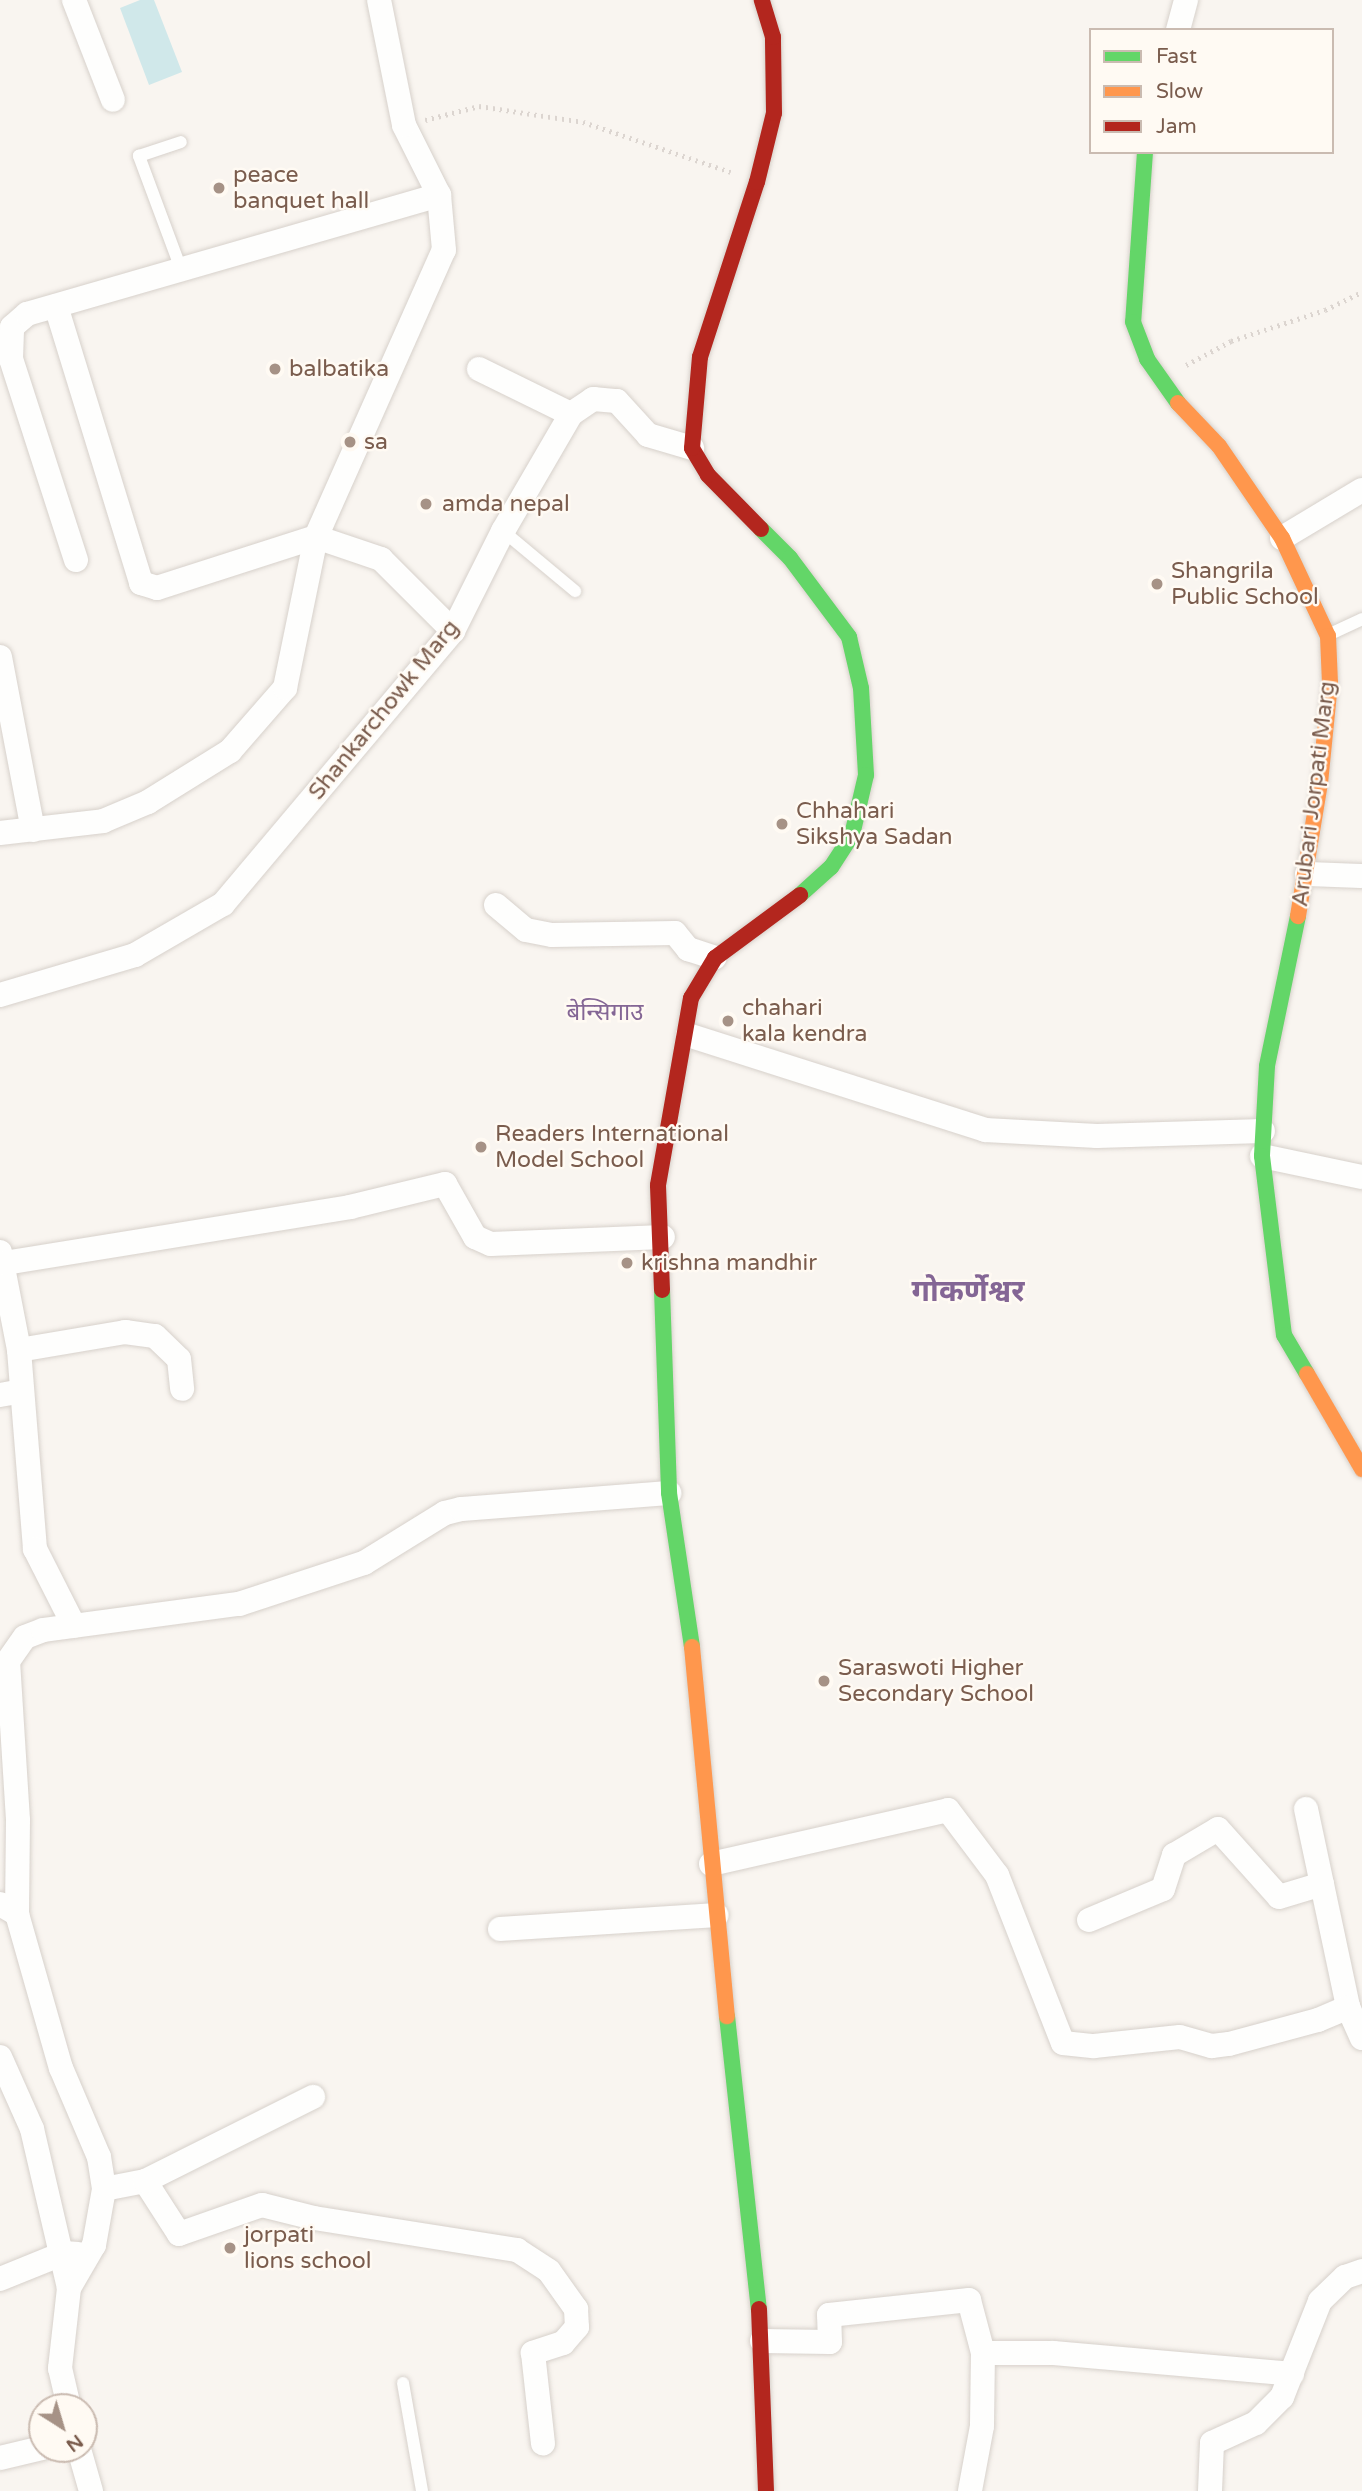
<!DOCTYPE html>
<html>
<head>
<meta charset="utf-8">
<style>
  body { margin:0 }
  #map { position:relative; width:1362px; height:2491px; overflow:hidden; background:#f9f5f0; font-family:"Varela Round","Noto Sans Devanagari",sans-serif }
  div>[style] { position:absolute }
  .water>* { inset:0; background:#d0e8ea }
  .path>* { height:4.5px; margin-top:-2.25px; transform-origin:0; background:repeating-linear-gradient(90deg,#dcd5d0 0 2px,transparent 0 7px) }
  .roads { filter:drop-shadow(0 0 2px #d7d1cb) drop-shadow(0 0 2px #d7d1cb) }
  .lane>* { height:12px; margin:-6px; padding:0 6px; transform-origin:6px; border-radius:6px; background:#fefefd }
  .street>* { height:24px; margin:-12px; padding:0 12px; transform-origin:12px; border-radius:12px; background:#fefefd }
  .fast>* { height:16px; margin:-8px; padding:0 8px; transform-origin:8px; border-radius:8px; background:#63d668 }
  .slow>* { height:16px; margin:-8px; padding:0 8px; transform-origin:8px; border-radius:8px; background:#ff974d }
  .jam>* { height:16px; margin:-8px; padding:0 8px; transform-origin:8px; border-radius:8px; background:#b3261e }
  .dots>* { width:19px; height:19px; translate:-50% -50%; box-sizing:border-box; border:4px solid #fffaf3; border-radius:50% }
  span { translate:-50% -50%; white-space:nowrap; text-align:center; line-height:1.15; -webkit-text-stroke:5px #fffaf3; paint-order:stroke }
  .poi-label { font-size:23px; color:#7a5c4d }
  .left { translate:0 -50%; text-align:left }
  .street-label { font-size:23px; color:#7a5c4d }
  .neighbourhood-label { font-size:24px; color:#846695 }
  .district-label { font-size:30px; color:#846695; font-weight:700 }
  .legend { position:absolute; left:1089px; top:28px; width:245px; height:126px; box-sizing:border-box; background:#fffaf3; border:2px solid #cabbb1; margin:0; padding:9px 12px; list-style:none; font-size:21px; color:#7a5c4d }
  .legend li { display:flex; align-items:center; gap:14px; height:35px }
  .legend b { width:35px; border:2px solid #cabbb1 }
  .north { position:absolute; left:28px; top:2393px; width:70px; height:70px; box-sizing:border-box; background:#fffaf3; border:2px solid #cabbb1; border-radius:50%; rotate:143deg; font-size:19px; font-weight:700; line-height:28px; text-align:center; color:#7a5c4d }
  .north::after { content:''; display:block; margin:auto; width:24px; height:32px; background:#a69286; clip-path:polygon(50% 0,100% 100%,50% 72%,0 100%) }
</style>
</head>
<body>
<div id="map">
  <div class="water">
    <div style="clip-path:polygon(140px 0,154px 0,182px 72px,149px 85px,120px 8px)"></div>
  </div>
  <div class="path">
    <div style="left:425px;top:120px;width:56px;rotate:-14.5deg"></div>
    <div style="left:479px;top:106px;width:105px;rotate:8.7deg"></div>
    <div style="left:583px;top:122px;width:156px;rotate:18.7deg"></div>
    <div style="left:1186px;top:365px;width:51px;rotate:-28.1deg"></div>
    <div style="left:1231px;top:341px;width:99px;rotate:-18.3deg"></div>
    <div style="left:1325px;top:310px;width:41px;rotate:-25.9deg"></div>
  </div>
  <div class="roads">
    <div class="lane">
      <div style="left:181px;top:269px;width:121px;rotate:-110.4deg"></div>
      <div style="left:139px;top:156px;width:44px;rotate:-18.4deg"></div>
      <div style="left:503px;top:531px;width:94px;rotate:39.8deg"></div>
      <div style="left:1328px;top:635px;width:38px;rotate:-25deg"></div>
      <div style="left:403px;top:2383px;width:110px;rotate:80deg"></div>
    </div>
    <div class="street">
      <div style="left:74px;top:0;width:107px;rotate:68.7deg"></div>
      <div style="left:1178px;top:30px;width:31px;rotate:-75deg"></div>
      <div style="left:56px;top:306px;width:290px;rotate:72.9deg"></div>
      <div style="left:141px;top:583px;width:17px;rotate:17deg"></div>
      <div style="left:157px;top:588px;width:167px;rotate:-17.8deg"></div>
      <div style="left:316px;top:537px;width:69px;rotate:18.7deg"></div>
      <div style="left:381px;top:559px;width:102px;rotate:45deg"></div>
      <div style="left:479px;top:369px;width:102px;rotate:26.1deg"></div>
      <div style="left:1282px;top:538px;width:93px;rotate:-31deg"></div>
      <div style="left:76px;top:560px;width:211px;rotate:-107.9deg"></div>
      <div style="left:11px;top:359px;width:32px;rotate:-88deg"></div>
      <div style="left:12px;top:327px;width:20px;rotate:-41deg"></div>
      <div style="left:27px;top:314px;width:429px;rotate:-16.1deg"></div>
      <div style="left:0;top:657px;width:176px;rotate:79.2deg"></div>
      <div style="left:0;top:833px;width:104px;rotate:-6.6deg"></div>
      <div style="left:103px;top:821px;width:49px;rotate:-22.9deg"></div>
      <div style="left:148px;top:802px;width:97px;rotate:-31.9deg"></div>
      <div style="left:230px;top:751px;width:84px;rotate:-48.9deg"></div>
      <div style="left:285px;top:688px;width:154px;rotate:-78.4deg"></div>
      <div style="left:316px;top:537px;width:314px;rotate:-66deg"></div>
      <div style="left:444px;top:250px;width:55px;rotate:-95.2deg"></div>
      <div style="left:439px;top:195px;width:78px;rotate:-116.6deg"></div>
      <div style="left:404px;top:125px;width:127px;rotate:-101.3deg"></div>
      <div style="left:1307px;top:874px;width:55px;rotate:2.1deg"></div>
      <div style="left:496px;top:905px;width:39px;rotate:40deg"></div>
      <div style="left:526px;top:930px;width:26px;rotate:11deg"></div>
      <div style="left:552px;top:935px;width:123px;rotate:-0.9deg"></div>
      <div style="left:675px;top:933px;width:21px;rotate:51deg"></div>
      <div style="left:688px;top:949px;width:28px;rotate:18deg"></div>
      <div style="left:0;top:995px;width:141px;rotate:-16.5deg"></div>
      <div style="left:135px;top:955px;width:102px;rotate:-30.1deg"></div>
      <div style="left:223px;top:904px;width:357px;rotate:-49.9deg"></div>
      <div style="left:453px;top:631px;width:112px;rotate:-63.4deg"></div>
      <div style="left:503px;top:531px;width:135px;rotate:-59.8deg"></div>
      <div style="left:571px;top:414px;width:27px;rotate:-34deg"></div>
      <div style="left:593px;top:399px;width:24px;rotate:5deg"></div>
      <div style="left:617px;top:401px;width:46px;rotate:47.6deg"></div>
      <div style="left:648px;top:435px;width:46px;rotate:16.5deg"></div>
      <div style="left:688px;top:1035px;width:312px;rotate:17.7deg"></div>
      <div style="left:985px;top:1130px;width:112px;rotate:3.1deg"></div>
      <div style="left:1097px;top:1136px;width:166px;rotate:-1.7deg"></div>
      <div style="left:1262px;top:1156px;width:102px;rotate:11.9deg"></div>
      <div style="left:0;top:1252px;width:100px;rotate:79deg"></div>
      <div style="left:19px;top:1350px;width:200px;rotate:85.4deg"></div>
      <div style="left:35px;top:1549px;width:86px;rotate:63.1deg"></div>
      <div style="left:5px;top:1263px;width:350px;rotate:-9.2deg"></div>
      <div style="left:350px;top:1207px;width:98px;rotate:-13.6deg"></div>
      <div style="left:445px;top:1184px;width:61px;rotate:60.5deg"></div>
      <div style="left:475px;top:1237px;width:17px;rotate:24deg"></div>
      <div style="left:491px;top:1244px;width:172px;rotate:-2.3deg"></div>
      <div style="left:19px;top:1350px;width:108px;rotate:-9.6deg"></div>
      <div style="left:125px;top:1332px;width:30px;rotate:8deg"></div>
      <div style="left:155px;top:1336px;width:33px;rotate:44deg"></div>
      <div style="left:179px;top:1359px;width:30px;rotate:84deg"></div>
      <div style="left:0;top:1395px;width:22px;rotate:-10deg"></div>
      <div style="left:1306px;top:1809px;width:202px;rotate:78deg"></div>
      <div style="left:711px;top:1864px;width:243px;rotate:-12.8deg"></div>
      <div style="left:948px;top:1810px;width:81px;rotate:53deg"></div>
      <div style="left:997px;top:1875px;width:180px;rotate:68.6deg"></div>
      <div style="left:1063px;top:2043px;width:31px;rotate:6deg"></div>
      <div style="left:1094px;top:2046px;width:86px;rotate:-6deg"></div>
      <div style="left:1180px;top:2037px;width:33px;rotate:16deg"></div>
      <div style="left:1212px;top:2046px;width:17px;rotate:-7deg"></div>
      <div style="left:1229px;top:2044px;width:92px;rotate:-15.1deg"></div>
      <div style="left:1318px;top:2020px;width:33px;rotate:-23deg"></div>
      <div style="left:1348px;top:2007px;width:34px;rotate:66deg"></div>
      <div style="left:0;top:1904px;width:20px;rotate:30deg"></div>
      <div style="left:17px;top:1914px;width:160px;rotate:74.1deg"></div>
      <div style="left:61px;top:2068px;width:97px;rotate:66.9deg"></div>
      <div style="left:99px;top:2157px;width:32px;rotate:81deg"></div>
      <div style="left:104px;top:2189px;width:57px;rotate:100.1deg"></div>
      <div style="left:94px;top:2245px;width:50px;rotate:120.2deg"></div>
      <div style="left:69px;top:2288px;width:81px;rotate:96.4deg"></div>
      <div style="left:60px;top:2368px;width:40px;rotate:77deg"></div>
      <div style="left:17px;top:1914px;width:94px;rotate:-89.4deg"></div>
      <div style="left:18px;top:1820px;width:159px;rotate:-93.6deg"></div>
      <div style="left:8px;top:1661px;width:29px;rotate:-55deg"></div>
      <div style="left:25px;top:1637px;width:19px;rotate:-21deg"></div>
      <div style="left:43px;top:1630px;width:198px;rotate:-7.6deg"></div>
      <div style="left:239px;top:1604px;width:132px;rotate:-18.2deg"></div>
      <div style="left:364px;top:1563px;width:95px;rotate:-31.7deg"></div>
      <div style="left:445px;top:1513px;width:16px;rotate:-14deg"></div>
      <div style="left:461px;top:1509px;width:209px;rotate:-4.4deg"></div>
      <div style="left:1089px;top:1920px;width:80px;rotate:-22.7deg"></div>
      <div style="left:1163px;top:1889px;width:36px;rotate:-72deg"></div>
      <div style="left:1174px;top:1855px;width:51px;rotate:-30.6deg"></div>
      <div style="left:1218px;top:1829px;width:91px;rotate:48.1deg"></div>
      <div style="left:1279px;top:1897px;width:45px;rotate:-16.8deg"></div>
      <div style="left:500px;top:1929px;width:217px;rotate:-3.7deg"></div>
      <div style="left:0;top:2057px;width:79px;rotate:66deg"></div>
      <div style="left:32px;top:2129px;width:163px;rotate:76.9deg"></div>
      <div style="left:145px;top:2181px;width:63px;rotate:57.3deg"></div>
      <div style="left:179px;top:2234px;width:88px;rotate:-19.3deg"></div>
      <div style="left:262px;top:2205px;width:54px;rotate:14deg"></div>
      <div style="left:314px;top:2218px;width:206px;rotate:9deg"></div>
      <div style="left:517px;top:2250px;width:38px;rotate:33deg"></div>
      <div style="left:549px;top:2271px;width:47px;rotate:54.6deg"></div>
      <div style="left:576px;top:2309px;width:18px;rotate:87deg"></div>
      <div style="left:577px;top:2327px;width:21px;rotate:131deg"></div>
      <div style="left:563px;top:2343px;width:32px;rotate:162deg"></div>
      <div style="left:533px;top:2353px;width:91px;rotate:83.7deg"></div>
      <div style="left:104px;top:2189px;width:42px;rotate:-11deg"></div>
      <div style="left:145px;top:2181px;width:188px;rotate:-26.6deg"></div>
      <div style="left:0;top:2279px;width:69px;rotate:-22.1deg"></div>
      <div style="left:64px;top:2253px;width:14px;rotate:4deg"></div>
      <div style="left:762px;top:2341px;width:68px;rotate:0.8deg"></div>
      <div style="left:830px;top:2342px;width:27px;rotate:-92deg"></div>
      <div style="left:829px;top:2315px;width:141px;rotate:-6.1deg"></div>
      <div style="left:969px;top:2300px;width:55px;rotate:75.2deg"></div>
      <div style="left:983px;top:2353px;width:73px;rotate:90.8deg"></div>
      <div style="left:982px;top:2426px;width:66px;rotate:100.5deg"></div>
      <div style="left:983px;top:2353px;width:71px"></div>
      <div style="left:1054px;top:2353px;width:239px;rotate:5deg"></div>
      <div style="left:79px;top:2449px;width:44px;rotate:74.1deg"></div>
      <div style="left:0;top:2458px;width:43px;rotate:-13.4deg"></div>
      <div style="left:1210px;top:2491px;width:48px;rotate:-87.6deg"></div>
      <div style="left:1212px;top:2443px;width:48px;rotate:-24.4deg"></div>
      <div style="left:1256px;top:2423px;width:37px;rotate:-45deg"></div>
      <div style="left:1282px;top:2397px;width:103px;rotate:-68.4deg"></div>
      <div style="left:1320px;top:2301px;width:35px;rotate:-44deg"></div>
      <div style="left:1345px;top:2277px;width:18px;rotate:-19deg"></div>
    </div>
    <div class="fast">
      <div style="left:1145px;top:152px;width:170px;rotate:94deg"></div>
      <div style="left:1133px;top:322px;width:40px;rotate:69deg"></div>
      <div style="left:1147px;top:359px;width:54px;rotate:54.8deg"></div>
      <div style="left:761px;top:529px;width:41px;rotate:45deg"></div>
      <div style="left:790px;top:558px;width:99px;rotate:53.2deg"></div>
      <div style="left:849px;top:637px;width:52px;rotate:76.8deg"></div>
      <div style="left:861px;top:688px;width:87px;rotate:86.7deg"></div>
      <div style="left:866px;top:775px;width:62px;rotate:103.1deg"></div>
      <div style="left:852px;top:835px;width:38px;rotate:123deg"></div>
      <div style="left:831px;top:867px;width:42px;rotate:137.9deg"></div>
      <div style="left:1298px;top:916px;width:153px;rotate:101.7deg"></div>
      <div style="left:1267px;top:1066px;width:90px;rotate:93.2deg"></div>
      <div style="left:1262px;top:1156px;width:180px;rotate:83deg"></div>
      <div style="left:1284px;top:1335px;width:45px;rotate:59.5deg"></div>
      <div style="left:662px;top:1290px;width:203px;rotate:88deg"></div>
      <div style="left:669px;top:1493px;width:156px;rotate:81.5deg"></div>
      <div style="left:727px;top:2016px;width:295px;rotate:83.8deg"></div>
    </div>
    <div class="slow">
      <div style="left:1178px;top:403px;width:59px;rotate:46.4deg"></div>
      <div style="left:1219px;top:446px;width:112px;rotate:55.6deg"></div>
      <div style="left:1282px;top:538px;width:108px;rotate:64.9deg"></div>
      <div style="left:1328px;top:636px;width:47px;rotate:87.6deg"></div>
      <div style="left:1330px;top:683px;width:100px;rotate:95.7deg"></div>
      <div style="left:1320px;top:783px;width:135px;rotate:99.4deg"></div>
      <div style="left:1307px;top:1374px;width:110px;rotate:59.9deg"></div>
      <div style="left:692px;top:1647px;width:371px;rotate:84.6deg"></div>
    </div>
    <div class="jam">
      <div style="left:761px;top:529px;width:76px;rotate:-134.5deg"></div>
      <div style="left:708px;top:475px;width:31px;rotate:-121deg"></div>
      <div style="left:692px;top:448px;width:91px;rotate:-85deg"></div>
      <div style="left:700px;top:357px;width:184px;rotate:-72deg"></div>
      <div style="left:757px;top:182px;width:71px;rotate:-76.2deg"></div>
      <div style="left:774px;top:113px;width:76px;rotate:-90.8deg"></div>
      <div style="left:773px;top:37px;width:39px;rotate:-107deg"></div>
      <div style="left:662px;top:1290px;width:105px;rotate:-92.2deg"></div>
      <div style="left:658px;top:1185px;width:190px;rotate:-80deg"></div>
      <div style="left:691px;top:998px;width:47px;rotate:-59deg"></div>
      <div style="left:715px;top:958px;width:106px;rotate:-36.5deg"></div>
      <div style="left:759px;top:2309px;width:182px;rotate:87.8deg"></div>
    </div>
  </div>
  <div class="dots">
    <div style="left:219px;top:188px;background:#a69286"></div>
    <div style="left:275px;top:369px;background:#a69286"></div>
    <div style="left:350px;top:442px;background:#a69286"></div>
    <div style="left:426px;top:504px;background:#a69286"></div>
    <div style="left:1157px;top:584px;background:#a69286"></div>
    <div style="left:782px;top:824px;background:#a69286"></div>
    <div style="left:728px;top:1021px;background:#a69286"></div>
    <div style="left:481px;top:1147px;background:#a69286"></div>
    <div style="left:627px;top:1263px;background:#a69286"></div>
    <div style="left:824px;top:1681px;background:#a69286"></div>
    <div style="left:230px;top:2248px;background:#a69286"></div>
  </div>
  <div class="poi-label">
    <span class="left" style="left:233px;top:188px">peace<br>banquet hall</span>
    <span class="left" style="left:289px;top:369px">balbatika</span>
    <span class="left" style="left:364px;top:442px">sa</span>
    <span class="left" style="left:442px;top:504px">amda nepal</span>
    <span class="left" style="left:1171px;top:584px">Shangrila<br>Public School</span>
    <span class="left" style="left:796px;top:824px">Chhahari<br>Sikshya Sadan</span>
    <span class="left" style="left:742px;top:1021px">chahari<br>kala kendra</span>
    <span class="left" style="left:495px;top:1147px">Readers International<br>Model School</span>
    <span class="left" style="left:641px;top:1263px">krishna mandhir</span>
    <span class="left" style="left:838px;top:1681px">Saraswoti Higher<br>Secondary School</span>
    <span class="left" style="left:244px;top:2248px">jorpati<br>lions school</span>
  </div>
  <div class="street-label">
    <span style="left:384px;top:710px;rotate:-51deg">Shankarchowk Marg</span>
    <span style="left:1314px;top:794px;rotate:-83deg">Arubari Jorpati Marg</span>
  </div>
  <div class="neighbourhood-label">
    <span style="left:605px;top:1013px">बेन्सिगाउ</span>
  </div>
  <div class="district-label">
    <span style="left:968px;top:1292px">गोकर्णेश्वर</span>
  </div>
  <ul class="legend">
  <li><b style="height:9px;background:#63d668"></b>Fast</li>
  <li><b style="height:9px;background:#ff974d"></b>Slow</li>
  <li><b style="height:9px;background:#b3261e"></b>Jam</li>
  </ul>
  <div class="north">N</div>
</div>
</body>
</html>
